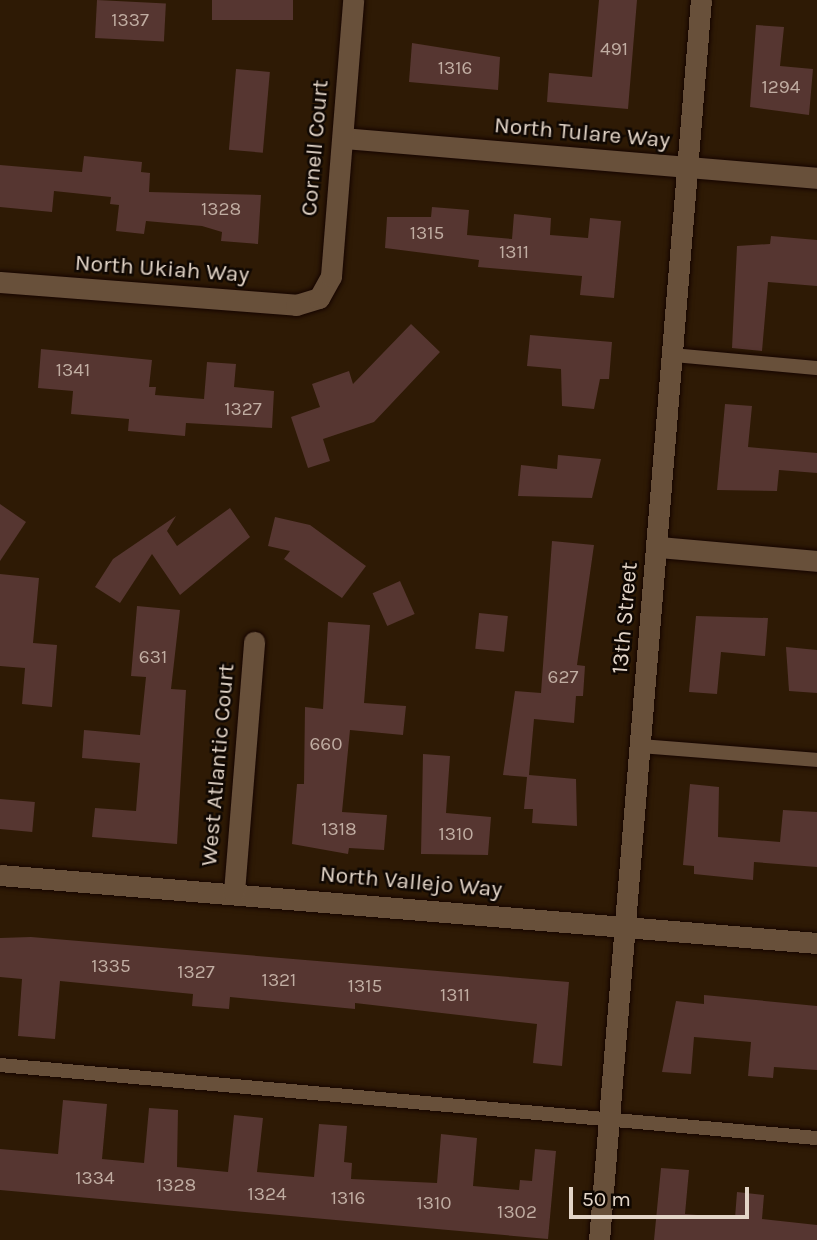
<!DOCTYPE html>
<html>
<head>
<meta charset="utf-8">
<style>
  body { margin:0 }
  #map { position:relative; width:817px; height:1240px; overflow:hidden; background:#2e1a05; font-family:Karla,sans-serif }
  div>[style] { position:absolute }
  .building>* { inset:0; background:#563631; transform-origin:0 0 }
  .roads { filter:drop-shadow(0 0 2px #150400) drop-shadow(0 0 2px #150400) }
  .service>* { height:14px; margin:-7px; padding:0 7px; transform-origin:7px; border-radius:7px; background:#68503a }
  .minor>* { height:21px; margin:-10.5px; padding:0 10.5px; transform-origin:10.5px; border-radius:10.5px; background:#68503a }
  .tertiary>* { height:21px; margin:-10.5px; padding:0 10.5px; transform-origin:10.5px; border-radius:10.5px; background:#68503a }
  span { translate:-50% -50%; white-space:nowrap; text-align:center; line-height:1.15; -webkit-text-stroke:5px #0f0702; paint-order:stroke }
  .number-label { font-size:19px; color:#c0ada2 }
  .number-label span { -webkit-text-stroke-width:0 }
  .street-label { font-size:23px; color:#e3d5c8 }
  .scale { position:absolute; left:569px; top:1187px; width:180px; height:32px; box-sizing:border-box; border:4px solid #e3d5c8; border-top:0; padding-left:9px; font-size:21px; line-height:24px; white-space:nowrap; color:#e3d5c8; -webkit-text-stroke:5px #0f0702; paint-order:stroke }
</style>
</head>
<body>
<div id="map">
  <div class="building">
    <div style="left:97px;top:0;width:69px;height:38px;rotate:3deg"></div>
    <div style="left:212px;top:0;width:81px;height:20px"></div>
    <div style="clip-path:polygon(599px 0,637px 0,628px 109px,547px 102px,549px 73px,592px 77px)"></div>
    <div style="clip-path:polygon(756px 25px,784px 27px,780px 66px,813px 69px,809px 115px,750px 107px)"></div>
    <div style="clip-path:polygon(412px 43px,500px 57px,498px 90px,409px 82px)"></div>
    <div style="left:236px;top:69px;width:34px;height:81px;rotate:5deg"></div>
    <div style="clip-path:polygon(84px 156px,142px 162px,141px 172px,150px 173px,149px 192px,261px 195px,258px 244px,221px 241px,222px 232px,202px 226px,146px 221px,144px 234px,116px 231px,119px 205px,110px 204px,111px 197px,54px 191px,52px 212px,0 207px,0 165px,82px 172px)"></div>
    <div style="clip-path:polygon(432px 207px,469px 210px,467px 235px,512px 239px,514px 214px,551px 218px,550px 235px,588px 238px,590px 218px,621px 221px,614px 298px,580px 295px,582px 276px,478px 267px,479px 260px,385px 248px,387px 217px,431px 217px)"></div>
    <div style="clip-path:polygon(771px 236px,817px 240px,817px 286px,768px 282px,762px 351px,732px 348px,737px 246px,770px 244px)"></div>
    <div style="clip-path:polygon(411px 324px,440px 352px,374px 422px,323px 439px,330px 461px,308px 468px,291px 417px,320px 407px,312px 384px,349px 371px,353px 384px)"></div>
    <div style="clip-path:polygon(530px 335px,612px 342px,609px 379px,600px 379px,594px 409px,562px 406px,561px 369px,527px 366px)"></div>
    <div style="clip-path:polygon(41px 349px,152px 360px,149px 387px,156px 387px,155px 395px,204px 399px,207px 362px,236px 364px,234px 387px,274px 391px,272px 428px,186px 423px,185px 436px,128px 431px,129px 419px,71px 414px,73px 391px,38px 388px)"></div>
    <div style="clip-path:polygon(725px 404px,752px 406px,748px 447px,817px 453px,817px 473px,779px 470px,777px 491px,717px 490px)"></div>
    <div style="clip-path:polygon(558px 455px,601px 459px,592px 498px,518px 496px,521px 465px,557px 469px)"></div>
    <div style="clip-path:polygon(0 504px,26px 522px,0 561px)"></div>
    <div style="clip-path:polygon(230px 508px,250px 537px,180px 595px,152px 554px,120px 603px,95px 587px,113px 559px,176px 516px,167px 531px,177px 546px)"></div>
    <div style="clip-path:polygon(275px 517px,310px 525px,366px 566px,342px 598px,284px 559px,290px 551px,268px 546px)"></div>
    <div style="clip-path:polygon(552px 541px,594px 545px,577px 665px,585px 666px,583px 696px,576px 696px,574px 723px,534px 719px,529px 775px,576px 779px,577px 826px,532px 823px,533px 809px,524px 809px,527px 777px,503px 775px,515px 691px,541px 693px)"></div>
    <div style="clip-path:polygon(0 574px,39px 578px,33px 643px,57px 645px,52px 707px,22px 704px,25px 668px,0 666px)"></div>
    <div style="left:400px;top:581px;width:36px;height:30px;rotate:66deg"></div>
    <div style="clip-path:polygon(137px 606px,180px 610px,171px 689px,186px 690px,177px 844px,92px 837px,95px 808px,136px 811px,140px 763px,82px 758px,84px 730px,140px 735px,146px 677px,131px 676px)"></div>
    <div style="left:479px;top:613px;width:29px;height:36px;rotate:6deg"></div>
    <div style="clip-path:polygon(696px 616px,768px 618px,765px 656px,721px 652px,717px 694px,689px 692px)"></div>
    <div style="clip-path:polygon(328px 622px,370px 625px,364px 703px,406px 706px,403px 735px,350px 730px,342px 812px,387px 815px,384px 850px,349px 848px,348px 854px,292px 844px,297px 784px,304px 784px,305px 707px,323px 709px)"></div>
    <div style="clip-path:polygon(786px 647px,817px 650px,817px 693px,789px 691px)"></div>
    <div style="clip-path:polygon(423px 754px,450px 756px,446px 813px,491px 817px,488px 855px,421px 854px)"></div>
    <div style="clip-path:polygon(690px 784px,719px 787px,718px 837px,780px 842px,783px 810px,817px 812px,817px 867px,754px 862px,753px 880px,694px 874px,694px 866px,683px 865px)"></div>
    <div style="left:0;top:799px;width:35px;height:30px;rotate:5deg"></div>
    <div style="clip-path:polygon(31px 937px,569px 982px,562px 1066px,533px 1063px,537px 1024px,355px 1003px,355px 1009px,230px 997px,229px 1009px,192px 1006px,193px 994px,60px 981px,55px 1039px,18px 1036px,22px 979px,0 977px,0 938px)"></div>
    <div style="clip-path:polygon(704px 995px,817px 1006px,817px 1070px,774px 1067px,773px 1078px,748px 1076px,751px 1042px,694px 1037px,691px 1074px,662px 1072px,676px 1001px,704px 1004px)"></div>
    <div style="clip-path:polygon(63px 1100px,107px 1104px,102px 1159px,144px 1163px,149px 1108px,178px 1110px,177px 1167px,228px 1172px,234px 1115px,263px 1118px,257px 1172px,314px 1177px,319px 1124px,347px 1126px,344px 1162px,352px 1163px,351px 1179px,437px 1183px,441px 1134px,477px 1138px,473px 1186px,519px 1190px,520px 1180px,532px 1181px,535px 1149px,556px 1151px,548px 1239px,0 1190px,0 1149px,58px 1154px)"></div>
    <div style="clip-path:polygon(661px 1168px,689px 1170px,685px 1214px,735px 1218px,737px 1192px,764px 1195px,762px 1219px,817px 1225px,817px 1240px,654px 1240px)"></div>
  </div>
  <div class="roads">
    <div class="service">
      <div style="left:673px;top:355px;width:145px;rotate:5.2deg"></div>
      <div style="left:641px;top:746px;width:177px;rotate:4.5deg"></div>
      <div style="left:0;top:1065px;width:820px;rotate:5.11deg"></div>
    </div>
    <div class="minor">
      <div style="left:343px;top:138px;width:476px;rotate:4.8deg"></div>
      <div style="left:0;top:282px;width:297px;rotate:4.4deg"></div>
      <div style="left:296px;top:305px;width:24px;rotate:-17deg"></div>
      <div style="left:319px;top:298px;width:25px;rotate:-61deg"></div>
      <div style="left:331px;top:276px;width:277px;rotate:-85.4deg"></div>
      <div style="left:658px;top:547px;width:160px;rotate:5deg"></div>
      <div style="left:0;top:875px;width:820px;rotate:4.76deg"></div>
      <div style="left:234px;top:892px;width:251px;rotate:-85.4deg"></div>
    </div>
    <div class="tertiary">
      <div style="left:599px;top:1240px;width:1244px;rotate:-85.3deg"></div>
    </div>
  </div>
  <div class="number-label">
    <span style="left:130px;top:21px">1337</span>
    <span style="left:614px;top:50px">491</span>
    <span style="left:455px;top:69px">1316</span>
    <span style="left:781px;top:88px">1294</span>
    <span style="left:221px;top:210px">1328</span>
    <span style="left:427px;top:234px">1315</span>
    <span style="left:514px;top:253px">1311</span>
    <span style="left:73px;top:371px">1341</span>
    <span style="left:243px;top:410px">1327</span>
    <span style="left:153px;top:658px">631</span>
    <span style="left:563px;top:678px">627</span>
    <span style="left:326px;top:745px">660</span>
    <span style="left:339px;top:830px">1318</span>
    <span style="left:456px;top:835px">1310</span>
    <span style="left:111px;top:967px">1335</span>
    <span style="left:196px;top:973px">1327</span>
    <span style="left:279px;top:981px">1321</span>
    <span style="left:365px;top:987px">1315</span>
    <span style="left:455px;top:996px">1311</span>
    <span style="left:95px;top:1179px">1334</span>
    <span style="left:176px;top:1186px">1328</span>
    <span style="left:267px;top:1195px">1324</span>
    <span style="left:348px;top:1199px">1316</span>
    <span style="left:434px;top:1204px">1310</span>
    <span style="left:517px;top:1213px">1302</span>
  </div>
  <div class="street-label">
    <span style="left:582px;top:133px;rotate:5deg">North Tulare Way</span>
    <span style="left:315px;top:148px;rotate:-85deg">Cornell Court</span>
    <span style="left:162px;top:269px;rotate:4deg">North Ukiah Way</span>
    <span style="left:625px;top:618px;rotate:-85deg">13th Street</span>
    <span style="left:218px;top:765px;rotate:-85deg">West Atlantic Court</span>
    <span style="left:411px;top:882px;rotate:5deg">North Vallejo Way</span>
  </div>
  <div class="scale">50 m</div>
</div>
</body>
</html>
